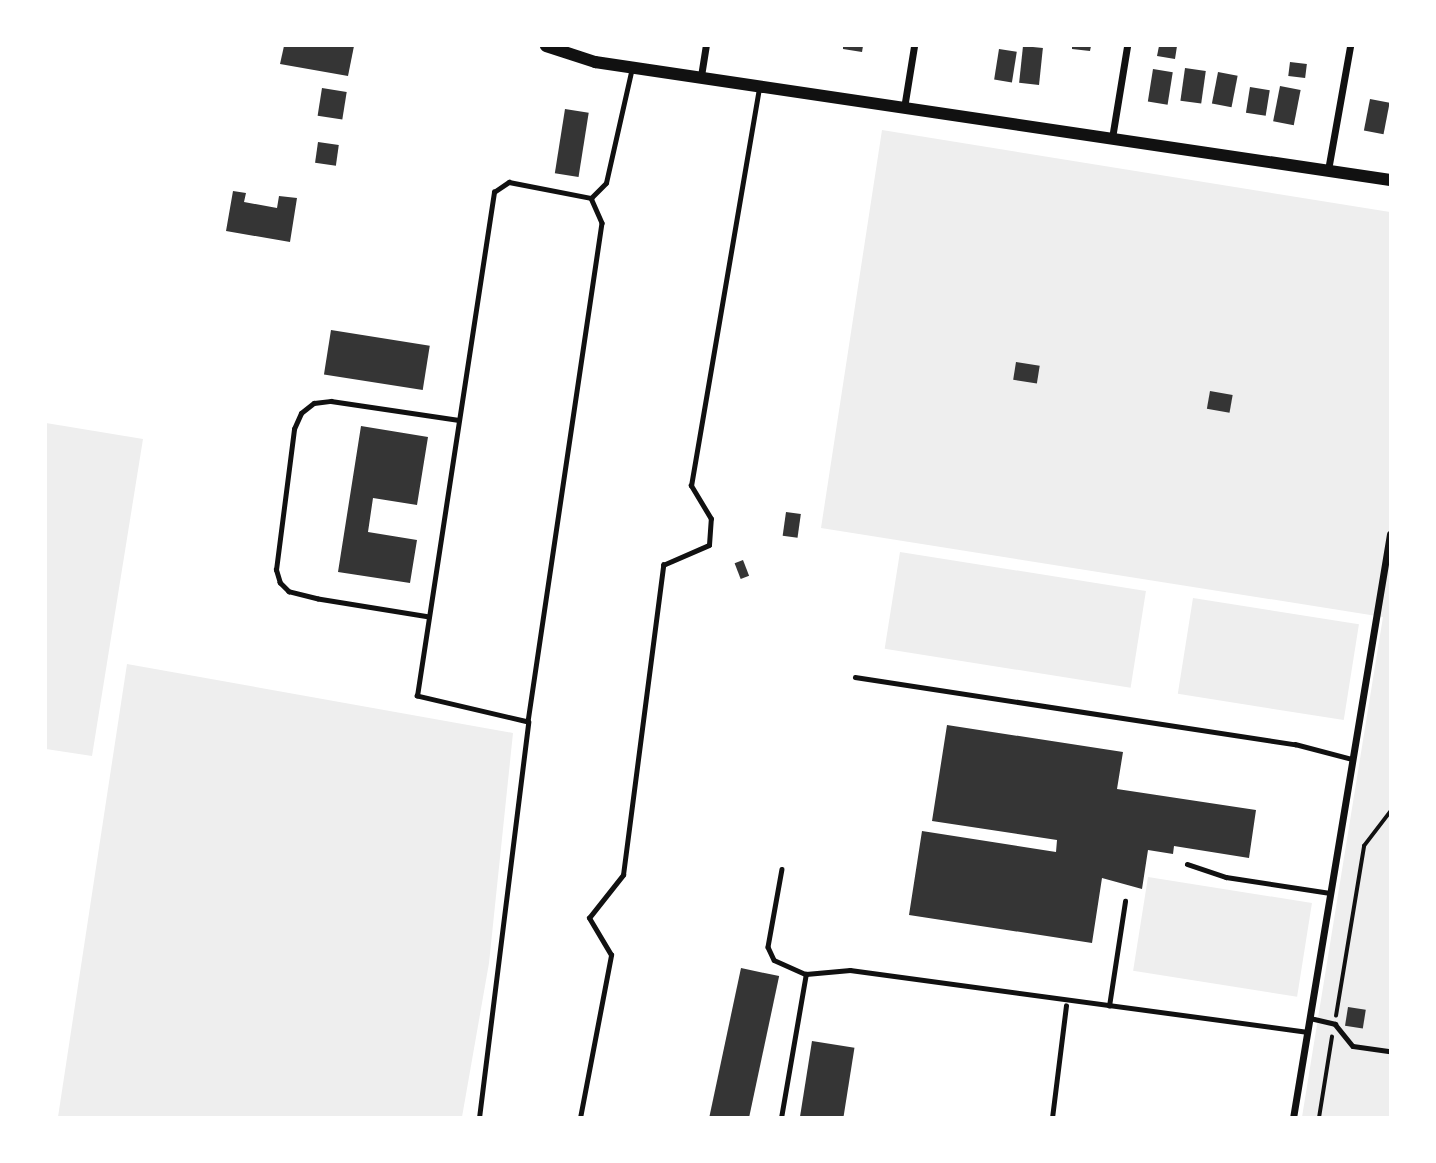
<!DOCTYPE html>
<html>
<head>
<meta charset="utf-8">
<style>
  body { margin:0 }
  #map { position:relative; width:1436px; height:1163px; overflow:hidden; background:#fff; font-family:"Space Grotesk",sans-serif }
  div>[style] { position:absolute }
  .green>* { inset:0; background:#eee; transform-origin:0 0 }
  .building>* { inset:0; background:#353535; transform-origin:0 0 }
  .path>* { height:3.5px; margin:-1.75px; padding:0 1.75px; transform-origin:1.75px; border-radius:1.75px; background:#111 }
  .service>* { height:4.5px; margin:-2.25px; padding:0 2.25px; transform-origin:2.25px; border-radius:2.25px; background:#111 }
  .minor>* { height:7px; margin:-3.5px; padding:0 3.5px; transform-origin:3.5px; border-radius:3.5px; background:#111 }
  .secondary>* { height:12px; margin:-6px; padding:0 6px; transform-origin:6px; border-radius:6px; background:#111 }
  span { translate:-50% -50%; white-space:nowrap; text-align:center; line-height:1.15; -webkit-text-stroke:6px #fff; paint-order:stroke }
  .frame { position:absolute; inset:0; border:47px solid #fff; pointer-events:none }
</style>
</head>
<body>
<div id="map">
  <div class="green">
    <div style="clip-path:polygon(882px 130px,1390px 212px,1390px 1117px,1302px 1117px,1383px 617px,821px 528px)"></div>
    <div style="clip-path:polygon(46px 423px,143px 439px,92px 756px,46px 749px)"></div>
    <div style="left:900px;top:552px;width:249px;height:98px;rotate:9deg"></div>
    <div style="left:1193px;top:598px;width:168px;height:97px;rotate:9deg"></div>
    <div style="clip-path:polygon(127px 664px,513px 733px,489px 963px,462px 1117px,58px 1117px)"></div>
    <div style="left:1148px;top:877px;width:166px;height:95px;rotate:9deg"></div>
  </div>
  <div class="building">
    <div style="clip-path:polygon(284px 46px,354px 46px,348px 76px,280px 64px)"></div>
    <div style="clip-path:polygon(843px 46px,863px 46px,862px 52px,843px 49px)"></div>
    <div style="left:1023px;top:46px;width:20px;height:37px;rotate:6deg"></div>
    <div style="clip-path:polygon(1072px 46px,1091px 46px,1090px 51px,1072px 49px)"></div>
    <div style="clip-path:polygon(1159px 46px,1177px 46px,1175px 59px,1157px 56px)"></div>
    <div style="left:999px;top:49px;width:18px;height:31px;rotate:9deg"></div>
    <div style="left:1290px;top:62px;width:17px;height:14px;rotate:7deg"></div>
    <div style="left:1185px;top:68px;width:21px;height:33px;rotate:8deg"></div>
    <div style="left:1153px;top:69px;width:20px;height:33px;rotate:9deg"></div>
    <div style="left:1218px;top:72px;width:20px;height:32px;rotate:11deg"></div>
    <div style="left:1280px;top:86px;width:21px;height:36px;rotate:11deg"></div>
    <div style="left:1250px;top:87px;width:20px;height:26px;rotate:9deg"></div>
    <div style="left:322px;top:88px;width:25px;height:28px;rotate:9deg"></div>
    <div style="left:1370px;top:99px;width:20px;height:32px;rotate:11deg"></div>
    <div style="left:565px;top:109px;width:24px;height:65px;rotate:9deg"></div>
    <div style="left:318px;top:142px;width:21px;height:21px;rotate:8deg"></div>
    <div style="clip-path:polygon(233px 191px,246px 193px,244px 202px,277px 208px,279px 196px,297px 198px,290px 242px,226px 231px)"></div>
    <div style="left:331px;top:330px;width:100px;height:45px;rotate:9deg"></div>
    <div style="left:1016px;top:362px;width:24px;height:18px;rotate:9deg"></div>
    <div style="left:1210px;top:391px;width:23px;height:18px;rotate:10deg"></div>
    <div style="clip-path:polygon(361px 426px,428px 437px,417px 505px,373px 498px,368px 532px,417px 540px,410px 583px,338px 572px)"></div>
    <div style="left:786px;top:512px;width:15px;height:24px;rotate:8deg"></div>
    <div style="left:743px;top:560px;width:17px;height:9px;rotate:69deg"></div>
    <div style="clip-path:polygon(947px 725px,1123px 752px,1117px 789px,1256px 810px,1249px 858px,1174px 846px,1173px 854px,1148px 850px,1142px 889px,1102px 878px,1092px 943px,909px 915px,922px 831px,1056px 852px,1057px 840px,932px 821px)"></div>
    <div style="left:741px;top:968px;width:39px;height:152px;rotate:12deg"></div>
    <div style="left:1348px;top:1007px;width:18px;height:19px;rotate:9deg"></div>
    <div style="left:812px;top:1041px;width:43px;height:78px;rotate:9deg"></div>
  </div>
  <div class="path">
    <div style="left:1336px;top:1016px;width:172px;rotate:-80.6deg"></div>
    <div style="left:1364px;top:846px;width:43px;rotate:-52.6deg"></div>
    <div style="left:1319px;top:1118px;width:82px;rotate:-80.9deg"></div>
  </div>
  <div class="service">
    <div style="left:591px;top:198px;width:27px;rotate:66deg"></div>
    <div style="left:602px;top:223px;width:504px;rotate:98.44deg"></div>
    <div style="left:528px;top:722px;width:114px;rotate:-166.8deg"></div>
    <div style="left:417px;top:696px;width:510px;rotate:-81.31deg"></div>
    <div style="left:494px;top:192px;width:18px;rotate:-34deg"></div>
    <div style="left:509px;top:182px;width:84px;rotate:11deg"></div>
    <div style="left:591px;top:198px;width:21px;rotate:-45deg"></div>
    <div style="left:606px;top:183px;width:118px;rotate:-77.3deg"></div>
    <div style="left:429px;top:617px;width:112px;rotate:-170.8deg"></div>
    <div style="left:318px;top:599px;width:30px;rotate:-166deg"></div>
    <div style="left:289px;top:592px;width:13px;rotate:-135deg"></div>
    <div style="left:280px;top:583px;width:14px;rotate:-107deg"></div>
    <div style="left:276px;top:570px;width:142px;rotate:-82.7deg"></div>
    <div style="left:294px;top:429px;width:17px;rotate:-66deg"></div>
    <div style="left:301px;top:413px;width:16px;rotate:-38deg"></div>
    <div style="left:314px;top:403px;width:17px;rotate:-7deg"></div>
    <div style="left:331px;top:401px;width:129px;rotate:8.4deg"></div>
    <div style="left:855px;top:677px;width:445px;rotate:8.7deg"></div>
    <div style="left:1295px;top:744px;width:59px;rotate:14.7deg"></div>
    <div style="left:1187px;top:864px;width:41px;rotate:18.4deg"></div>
    <div style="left:1226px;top:877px;width:105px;rotate:8.7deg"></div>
    <div style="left:782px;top:869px;width:79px;rotate:100.2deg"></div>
    <div style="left:768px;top:947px;width:14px;rotate:65deg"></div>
    <div style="left:774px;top:960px;width:35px;rotate:24deg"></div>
    <div style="left:806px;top:974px;width:44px;rotate:-5.2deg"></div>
    <div style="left:850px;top:970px;width:460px;rotate:7.7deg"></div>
    <div style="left:1109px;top:1006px;width:106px;rotate:-81.3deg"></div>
    <div style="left:1310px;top:1018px;width:26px;rotate:13deg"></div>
    <div style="left:1335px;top:1024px;width:28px;rotate:51deg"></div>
    <div style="left:1353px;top:1046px;width:37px;rotate:8deg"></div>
    <div style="left:479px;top:1118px;width:399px;rotate:-82.9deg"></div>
    <div style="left:580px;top:1118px;width:166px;rotate:-79.2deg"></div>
    <div style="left:611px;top:955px;width:43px;rotate:-120.7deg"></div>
    <div style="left:589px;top:918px;width:55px;rotate:-51.7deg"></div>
    <div style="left:623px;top:875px;width:313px;rotate:-82.6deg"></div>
    <div style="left:663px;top:565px;width:50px;rotate:-23.5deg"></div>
    <div style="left:709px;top:545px;width:26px;rotate:-86deg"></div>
    <div style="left:711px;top:519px;width:39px;rotate:-121deg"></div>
    <div style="left:691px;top:486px;width:404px;rotate:-80.3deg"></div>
    <div style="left:781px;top:1118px;width:146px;rotate:-80.2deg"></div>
    <div style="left:1052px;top:1118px;width:113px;rotate:-82.9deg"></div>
  </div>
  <div class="minor">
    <div style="left:701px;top:76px;width:30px;rotate:-81deg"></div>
    <div style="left:904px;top:108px;width:63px;rotate:-80.8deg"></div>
    <div style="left:1112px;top:138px;width:93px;rotate:-80.7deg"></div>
    <div style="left:1328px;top:170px;width:126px;rotate:-79.9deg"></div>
    <div style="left:1293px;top:1118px;width:592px;rotate:-80.57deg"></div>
  </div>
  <div class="secondary">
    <div style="left:546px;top:46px;width:52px;rotate:18.1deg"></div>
    <div style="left:595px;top:62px;width:804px;rotate:8.44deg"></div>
  </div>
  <div class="frame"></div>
</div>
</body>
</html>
